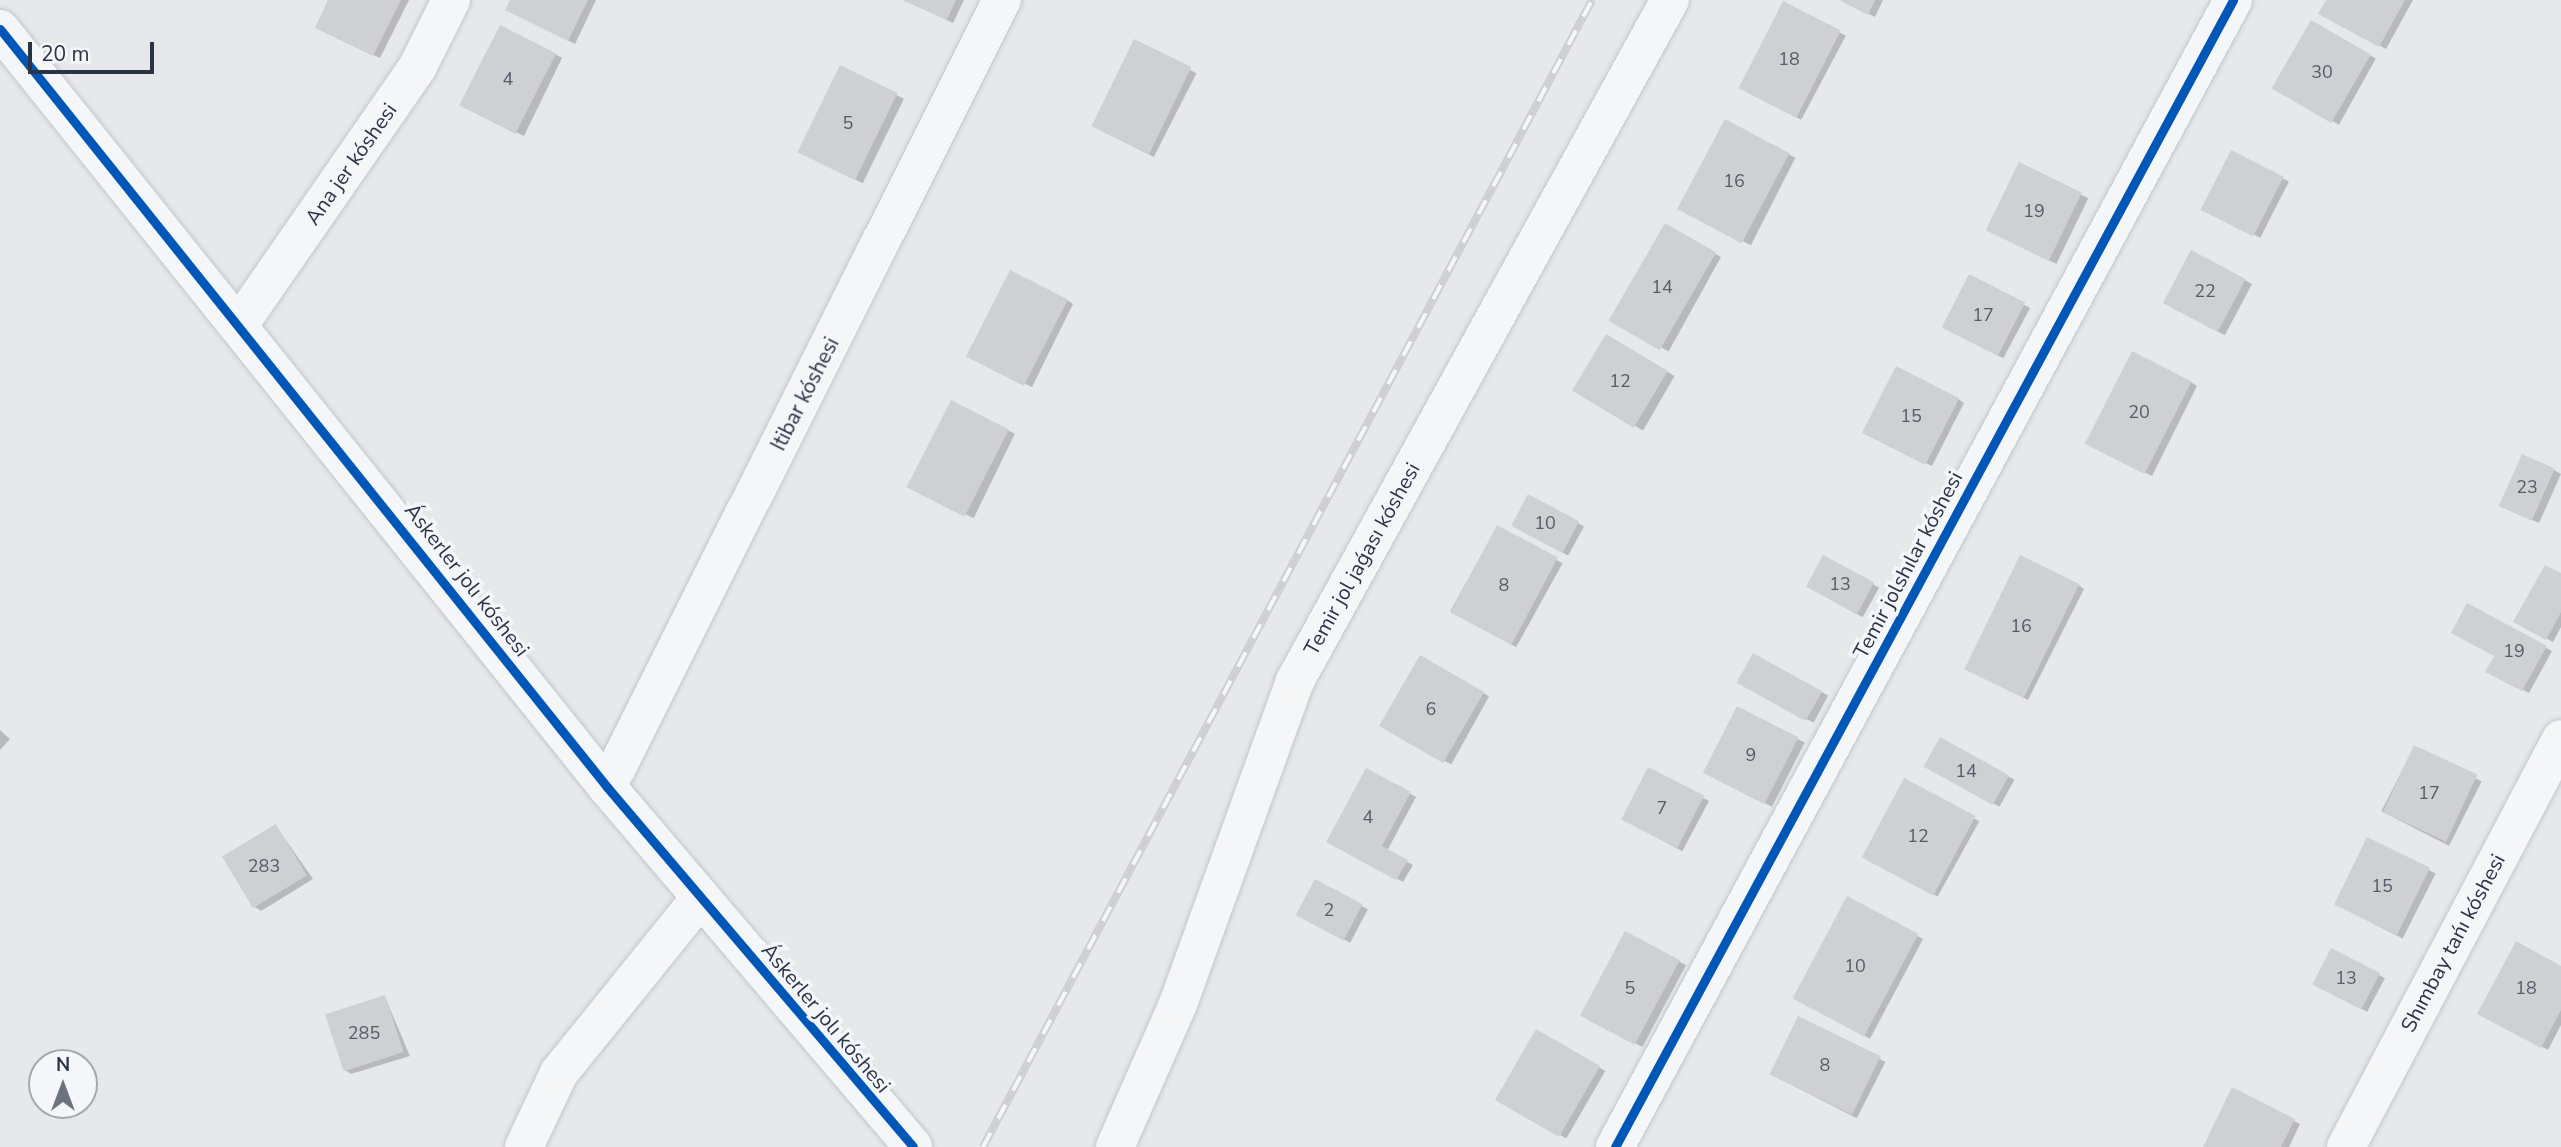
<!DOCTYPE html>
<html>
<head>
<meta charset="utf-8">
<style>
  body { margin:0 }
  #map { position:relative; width:2561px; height:1147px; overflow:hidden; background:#e6e8ea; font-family:"Nunito Sans",sans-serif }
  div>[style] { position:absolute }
  .shadow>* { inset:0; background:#0003; transform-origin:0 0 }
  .building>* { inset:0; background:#ced0d3; transform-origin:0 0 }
  .roads { filter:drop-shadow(0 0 2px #c4c6c8) drop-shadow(0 0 2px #c4c6c8) }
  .street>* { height:38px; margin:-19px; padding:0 19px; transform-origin:19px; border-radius:19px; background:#f5f6f7 }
  .rail>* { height:8px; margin-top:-4px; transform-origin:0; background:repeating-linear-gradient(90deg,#f4f6f9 0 16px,#cecfd2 0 32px); box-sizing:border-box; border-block:2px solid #cecfd2 }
  .cycleway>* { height:9px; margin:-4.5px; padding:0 4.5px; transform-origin:4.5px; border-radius:4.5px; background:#0057b8 }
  span { translate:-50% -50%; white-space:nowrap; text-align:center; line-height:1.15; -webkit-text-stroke:7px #f4f6f9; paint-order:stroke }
  .number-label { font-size:18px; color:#545c69 }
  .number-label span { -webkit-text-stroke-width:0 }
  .street-label { font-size:21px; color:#2b3445 }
  .north { position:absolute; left:28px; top:1049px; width:70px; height:70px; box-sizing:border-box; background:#f4f6f9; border:2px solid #a4a8b1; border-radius:50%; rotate:0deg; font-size:19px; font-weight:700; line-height:28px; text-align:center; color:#2b3445 }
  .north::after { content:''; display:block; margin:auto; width:24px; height:32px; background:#6c737f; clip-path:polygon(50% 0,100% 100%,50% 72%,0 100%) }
  .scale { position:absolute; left:28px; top:42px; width:126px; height:32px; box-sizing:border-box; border:4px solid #2b3445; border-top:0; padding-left:9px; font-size:21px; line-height:24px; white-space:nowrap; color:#2b3445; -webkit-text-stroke:5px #f4f6f9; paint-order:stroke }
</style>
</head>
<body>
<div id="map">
  <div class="shadow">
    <div style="clip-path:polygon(330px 0,409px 0,380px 58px,323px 31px)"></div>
    <div style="clip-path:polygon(512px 0,596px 0,575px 44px,514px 13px)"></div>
    <div style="clip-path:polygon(905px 0,964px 0,953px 23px)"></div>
    <div style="clip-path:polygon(1842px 0,1883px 0,1875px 17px)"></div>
    <div style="clip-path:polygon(2328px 0,2413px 0,2386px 49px,2321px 13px)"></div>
    <div style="left:1784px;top:3px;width:70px;height:95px;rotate:28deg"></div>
    <div style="left:2312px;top:23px;width:73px;height:76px;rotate:29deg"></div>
    <div style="left:501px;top:28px;width:68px;height:87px;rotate:26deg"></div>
    <div style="left:1135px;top:42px;width:69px;height:94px;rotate:27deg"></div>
    <div style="left:841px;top:68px;width:70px;height:94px;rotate:26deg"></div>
    <div style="left:1725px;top:122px;width:79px;height:98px;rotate:27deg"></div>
    <div style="left:2231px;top:152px;width:65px;height:63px;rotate:27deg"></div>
    <div style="left:2020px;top:165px;width:76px;height:73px;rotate:26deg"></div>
    <div style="left:1665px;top:226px;width:64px;height:108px;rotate:29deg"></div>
    <div style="left:2192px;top:252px;width:68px;height:58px;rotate:28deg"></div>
    <div style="left:1970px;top:276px;width:68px;height:57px;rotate:28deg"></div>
    <div style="clip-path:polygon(1067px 300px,1073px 304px,1032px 387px,976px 360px)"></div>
    <div style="left:1607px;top:337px;width:78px;height:63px;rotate:30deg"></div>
    <div style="clip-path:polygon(2191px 382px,2197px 386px,2152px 476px,2093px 447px)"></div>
    <div style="clip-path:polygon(1958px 399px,1964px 403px,1932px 466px,1871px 436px)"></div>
    <div style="left:952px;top:403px;width:70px;height:94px;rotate:26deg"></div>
    <div style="clip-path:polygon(2554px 470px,2561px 474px,2539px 523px,2507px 509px)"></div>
    <div style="left:1529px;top:496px;width:63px;height:33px;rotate:29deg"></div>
    <div style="left:1497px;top:527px;width:75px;height:96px;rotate:29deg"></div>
    <div style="left:1824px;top:557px;width:63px;height:34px;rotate:29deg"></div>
    <div style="clip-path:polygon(2561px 575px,2561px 627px,2553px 642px,2516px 622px)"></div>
    <div style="clip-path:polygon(2078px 585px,2084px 589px,2028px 700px,1972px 672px)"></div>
    <div style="clip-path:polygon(2468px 605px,2552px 651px,2529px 693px,2488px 671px,2496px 656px)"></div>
    <div style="left:1754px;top:656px;width:84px;height:31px;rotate:28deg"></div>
    <div style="left:1420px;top:658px;width:79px;height:78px;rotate:29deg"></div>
    <div style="left:1737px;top:708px;width:76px;height:72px;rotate:27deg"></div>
    <div style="clip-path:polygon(0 730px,10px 739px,0 750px)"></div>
    <div style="left:1941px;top:739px;width:84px;height:31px;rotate:29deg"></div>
    <div style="left:2414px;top:747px;width:76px;height:72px;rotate:27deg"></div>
    <div style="left:1649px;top:769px;width:68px;height:57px;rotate:28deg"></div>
    <div style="clip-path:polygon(1367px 770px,1416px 797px,1387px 851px,1413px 865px,1403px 882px,1328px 841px)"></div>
    <div style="left:1905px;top:780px;width:85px;height:86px;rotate:29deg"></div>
    <div style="clip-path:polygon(276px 826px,313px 879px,261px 911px,255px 907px)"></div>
    <div style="left:2368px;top:839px;width:76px;height:73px;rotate:27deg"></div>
    <div style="left:1315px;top:881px;width:60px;height:38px;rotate:28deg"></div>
    <div style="left:1848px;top:899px;width:85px;height:113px;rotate:28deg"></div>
    <div style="left:1626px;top:933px;width:68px;height:93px;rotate:28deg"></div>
    <div style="left:2332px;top:950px;width:60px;height:38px;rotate:28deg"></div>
    <div style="clip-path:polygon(2561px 968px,2561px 1025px,2548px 1050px,2479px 1013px)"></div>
    <div style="clip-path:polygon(385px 997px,410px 1056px,351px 1074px,345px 1070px)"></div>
    <div style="left:1799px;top:1018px;width:97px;height:63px;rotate:27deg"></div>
    <div style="left:1536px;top:1031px;width:80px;height:78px;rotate:30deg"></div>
    <div style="clip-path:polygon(2294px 1121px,2300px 1124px,2289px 1147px,2205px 1147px)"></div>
  </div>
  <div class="building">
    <div style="clip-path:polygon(328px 0,401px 0,373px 56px,315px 28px)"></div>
    <div style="clip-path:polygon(510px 0,588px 0,568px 41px,505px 10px)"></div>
    <div style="clip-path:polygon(902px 0,956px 0,947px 20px)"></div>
    <div style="clip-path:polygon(1839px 0,1875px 0,1868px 15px)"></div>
    <div style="clip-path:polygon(2326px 0,2405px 0,2379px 47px,2318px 14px)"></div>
    <div style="left:1783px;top:1px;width:65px;height:98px;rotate:27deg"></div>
    <div style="left:2311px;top:20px;width:69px;height:79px;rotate:30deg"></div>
    <div style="left:500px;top:25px;width:63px;height:90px;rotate:27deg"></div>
    <div style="left:1134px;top:39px;width:64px;height:97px;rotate:26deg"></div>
    <div style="left:840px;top:65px;width:64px;height:97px;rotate:26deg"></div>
    <div style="left:1725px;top:119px;width:73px;height:102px;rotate:28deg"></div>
    <div style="left:2231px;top:150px;width:59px;height:67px;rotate:27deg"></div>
    <div style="left:2019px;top:162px;width:70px;height:76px;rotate:26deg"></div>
    <div style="left:1665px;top:223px;width:59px;height:113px;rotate:30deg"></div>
    <div style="left:2191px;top:250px;width:62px;height:60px;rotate:28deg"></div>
    <div style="left:1010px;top:270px;width:65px;height:97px;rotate:27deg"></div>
    <div style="left:1969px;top:274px;width:63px;height:60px;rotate:27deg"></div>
    <div style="left:1606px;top:334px;width:72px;height:66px;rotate:31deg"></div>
    <div style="left:2132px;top:351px;width:67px;height:104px;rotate:27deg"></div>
    <div style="left:1896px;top:366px;width:71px;height:75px;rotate:27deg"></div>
    <div style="left:951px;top:400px;width:65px;height:98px;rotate:27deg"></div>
    <div style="left:2522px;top:454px;width:36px;height:57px;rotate:24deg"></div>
    <div style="left:1528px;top:494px;width:58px;height:36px;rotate:28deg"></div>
    <div style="left:1497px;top:525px;width:69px;height:99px;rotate:28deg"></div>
    <div style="left:1823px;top:555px;width:58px;height:36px;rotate:28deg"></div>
    <div style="left:2020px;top:555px;width:66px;height:127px;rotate:26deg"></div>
    <div style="clip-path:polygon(2545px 565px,2561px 573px,2561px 612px,2546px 640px,2513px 622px)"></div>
    <div style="clip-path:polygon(2467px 603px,2547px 646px,2522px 691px,2485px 672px,2494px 656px,2451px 633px)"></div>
    <div style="left:1753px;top:653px;width:79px;height:34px;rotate:29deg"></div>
    <div style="left:1420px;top:655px;width:74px;height:82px;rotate:30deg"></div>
    <div style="left:1737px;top:706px;width:69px;height:75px;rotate:27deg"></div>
    <div style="left:1940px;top:737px;width:79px;height:34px;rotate:29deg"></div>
    <div style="left:2414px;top:745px;width:70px;height:74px;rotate:25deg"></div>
    <div style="left:1648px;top:767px;width:63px;height:59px;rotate:27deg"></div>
    <div style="clip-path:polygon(1366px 768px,1411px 792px,1382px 846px,1408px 860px,1396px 880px,1326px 842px)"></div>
    <div style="left:1904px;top:778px;width:81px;height:90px;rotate:28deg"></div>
    <div style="left:276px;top:824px;width:60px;height:63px;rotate:59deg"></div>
    <div style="left:2367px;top:837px;width:70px;height:75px;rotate:26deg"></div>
    <div style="left:1315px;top:879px;width:54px;height:41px;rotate:28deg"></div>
    <div style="left:1847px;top:896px;width:81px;height:116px;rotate:28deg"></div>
    <div style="left:1625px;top:931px;width:62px;height:96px;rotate:28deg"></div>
    <div style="clip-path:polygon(2516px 941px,2561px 966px,2561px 1010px,2541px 1048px,2477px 1014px)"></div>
    <div style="left:2331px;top:948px;width:55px;height:41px;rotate:27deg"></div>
    <div style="left:385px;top:995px;width:60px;height:63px;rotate:72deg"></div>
    <div style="left:1798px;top:1016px;width:92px;height:65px;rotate:26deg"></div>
    <div style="left:1536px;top:1029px;width:74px;height:82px;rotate:30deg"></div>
    <div style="clip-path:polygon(2232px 1087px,2295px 1119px,2281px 1147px,2203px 1147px)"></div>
  </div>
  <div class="roads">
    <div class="street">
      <div style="left:0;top:29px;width:971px;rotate:51.31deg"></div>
      <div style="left:607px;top:787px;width:472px;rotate:49.6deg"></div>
      <div style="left:241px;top:322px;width:311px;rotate:-55.3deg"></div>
      <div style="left:418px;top:66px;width:74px;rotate:-63.4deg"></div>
      <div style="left:607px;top:787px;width:881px;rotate:-63.35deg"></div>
      <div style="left:524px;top:1147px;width:82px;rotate:-64.7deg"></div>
      <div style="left:559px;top:1073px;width:226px;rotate:-51.1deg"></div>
      <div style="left:1115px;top:1147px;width:156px;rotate:-66.2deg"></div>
      <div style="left:1178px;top:1004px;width:344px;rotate:-70.1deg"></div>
      <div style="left:1295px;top:681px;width:777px;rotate:-61.16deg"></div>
      <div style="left:1615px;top:1147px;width:1303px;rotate:-61.68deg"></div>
      <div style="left:2346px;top:1147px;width:461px;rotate:-62.2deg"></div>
    </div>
  </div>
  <div class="rail">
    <div style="left:983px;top:1147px;width:1299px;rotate:-62.03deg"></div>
  </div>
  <div class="cycleway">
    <div style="left:0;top:29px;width:971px;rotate:51.31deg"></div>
    <div style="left:607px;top:787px;width:472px;rotate:49.6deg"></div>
    <div style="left:1615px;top:1147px;width:1303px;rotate:-61.68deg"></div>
  </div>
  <div class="number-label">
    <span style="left:1789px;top:59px">18</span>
    <span style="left:2322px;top:72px">30</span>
    <span style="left:508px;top:79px">4</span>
    <span style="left:848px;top:123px">5</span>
    <span style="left:1734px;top:181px">16</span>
    <span style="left:2034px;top:211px">19</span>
    <span style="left:1662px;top:287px">14</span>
    <span style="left:2205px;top:291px">22</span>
    <span style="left:1983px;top:315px">17</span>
    <span style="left:1620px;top:381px">12</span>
    <span style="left:2139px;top:412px">20</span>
    <span style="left:1911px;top:416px">15</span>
    <span style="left:2527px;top:487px">23</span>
    <span style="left:1545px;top:523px">10</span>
    <span style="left:1840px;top:584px">13</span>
    <span style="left:1504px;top:585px">8</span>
    <span style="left:2021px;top:626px">16</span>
    <span style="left:2514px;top:651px">19</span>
    <span style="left:1431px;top:709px">6</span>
    <span style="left:1751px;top:755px">9</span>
    <span style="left:1966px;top:771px">14</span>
    <span style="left:2429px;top:793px">17</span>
    <span style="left:1662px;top:808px">7</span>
    <span style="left:1368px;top:817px">4</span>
    <span style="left:1918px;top:836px">12</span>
    <span style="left:264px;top:866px">283</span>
    <span style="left:2382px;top:886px">15</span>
    <span style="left:1329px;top:910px">2</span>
    <span style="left:1855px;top:966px">10</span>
    <span style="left:2346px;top:978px">13</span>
    <span style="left:1630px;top:988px">5</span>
    <span style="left:2526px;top:988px">18</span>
    <span style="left:364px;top:1033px">285</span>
    <span style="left:1825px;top:1065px">8</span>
  </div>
  <div class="street-label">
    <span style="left:351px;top:164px;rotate:-55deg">Ana jer kóshesi</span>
    <span style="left:805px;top:394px;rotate:-63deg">Itibar kóshesi</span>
    <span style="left:1362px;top:559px;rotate:-61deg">Temir jol jaǵası kóshesi</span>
    <span style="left:1908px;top:565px;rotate:-62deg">Temir jolshılar kóshesi</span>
    <span style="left:467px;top:580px;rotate:52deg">Áskerler jolı kóshesi</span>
    <span style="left:2453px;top:943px;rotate:-62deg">Shımbay tańı kóshesi</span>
    <span style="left:826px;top:1018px;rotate:50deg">Áskerler jolı kóshesi</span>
  </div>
  <div class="north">N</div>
  <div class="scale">20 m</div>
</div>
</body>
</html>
